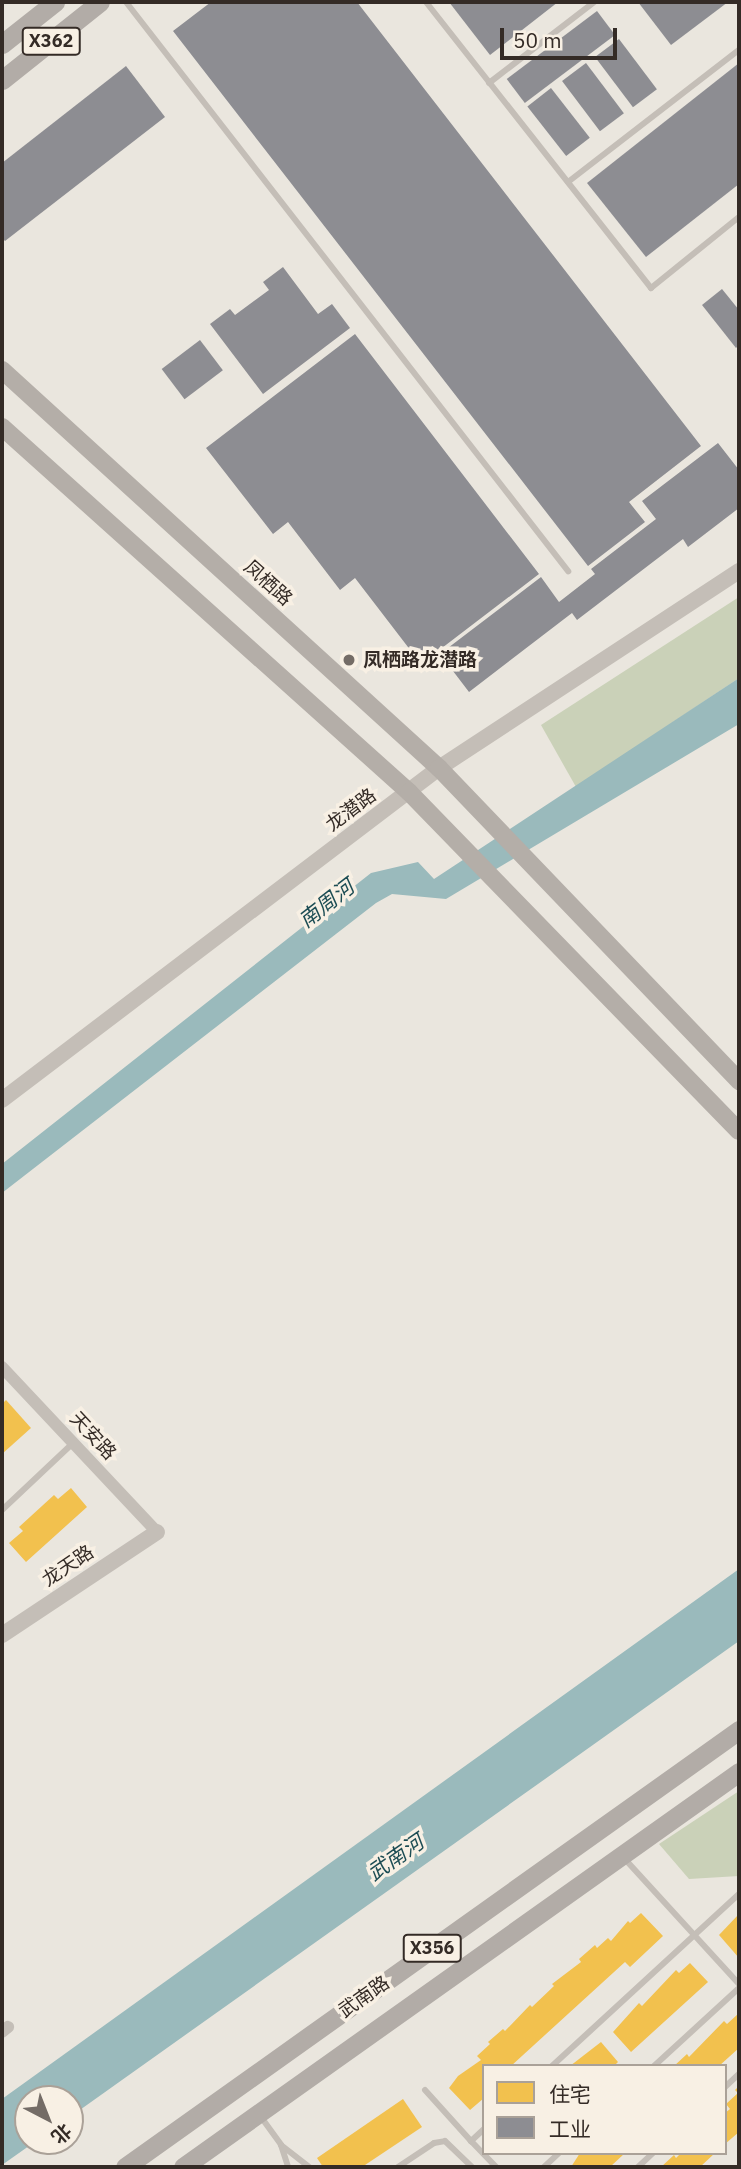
<!DOCTYPE html>
<html>
<head>
<meta charset="utf-8">
<style>
  body { margin:0 }
  #map { position:relative; width:741px; height:2169px; overflow:hidden; background:#eae6de; font-family:"IBM Plex Sans","Noto Sans SC",sans-serif }
  div>[style] { position:absolute }
  .green>* { inset:0; background:#cad1b8 }
  .water>* { inset:0; background:#9ababc }
  .homes>* { inset:0; background:#f2c14e }
  .industry>* { inset:0; background:#8d8d92; transform-origin:0 0 }
  .service>* { height:6px; margin:-3px; padding:0 3px; transform-origin:3px; border-radius:3px; background:#c4beb7 }
  .minor>* { height:12px; margin:-6px; padding:0 6px; transform-origin:6px; border-radius:6px; background:#c4beb7 }
  .tertiary>* { height:16px; margin:-8px; padding:0 8px; transform-origin:8px; border-radius:8px; background:#c4beb7 }
  .secondary>* { height:18px; margin:-9px; padding:0 9px; transform-origin:9px; border-radius:9px; background:#b4aea8 }
  .primary>* { height:19px; margin:-9.5px; padding:0 9.5px; transform-origin:9.5px; border-radius:9.5px; background:#b2aca7 }
  .dots>* { width:19px; height:19px; translate:-50% -50%; box-sizing:border-box; border:4px solid #f8f0e4; border-radius:50% }
  span { translate:-50% -50%; white-space:nowrap; text-align:center; line-height:1.15; -webkit-text-stroke:7px #f8f0e4; paint-order:stroke }
  .shield-label span { padding:2px 5px; background:#f8f0e4; border:2px solid; border-radius:5px; -webkit-text-stroke-width:0 }
  .shield-label { font-size:18px; color:#342b26; font-weight:700 }
  .street-label { font-size:19px; color:#342b26 }
  .poi-label { font-size:19px; color:#342b26; font-weight:700 }
  .left { translate:0 -50%; text-align:left }
  .water-label { font-size:21px; color:#1d4d54; font-style:italic }
  .frame { position:absolute; inset:0; border:4px solid #342b26; pointer-events:none }
  .legend { position:absolute; left:482px; top:2064px; width:245px; height:91px; box-sizing:border-box; background:#f8f0e4; border:2px solid #aaa198; margin:0; padding:9px 12px; list-style:none; font-size:21px; color:#342b26 }
  .legend li { display:flex; align-items:center; gap:14px; height:35px }
  .legend b { width:35px; border:2px solid #aaa198 }
  .north { position:absolute; left:14px; top:2085px; width:70px; height:70px; box-sizing:border-box; background:#f8f0e4; border:2px solid #aaa198; border-radius:50%; rotate:138deg; font-size:19px; font-weight:700; line-height:28px; text-align:center; color:#342b26 }
  .north::after { content:''; display:block; margin:auto; width:24px; height:32px; background:#746c66; clip-path:polygon(50% 0,100% 100%,50% 72%,0 100%) }
  .scale { position:absolute; left:500px; top:28px; width:117px; height:32px; box-sizing:border-box; border:4px solid #342b26; border-top:0; padding-left:9px; font-size:21px; line-height:24px; white-space:nowrap; color:#342b26; -webkit-text-stroke:5px #f8f0e4; paint-order:stroke }
</style>
</head>
<body>
<div id="map">
  <div class="green">
    <div style="clip-path:polygon(739px 597px,739px 678px,576px 787px,541px 725px)"></div>
    <div style="clip-path:polygon(739px 1791px,739px 1876px,689px 1879px,659px 1844px)"></div>
  </div>
  <div class="water">
    <div style="clip-path:polygon(739px 678px,739px 724px,446px 899px,392px 894px,376px 903px,2px 1193px,2px 1164px,371px 873px,418px 862px,434px 879px)"></div>
    <div style="clip-path:polygon(739px 1569px,739px 1641px,70px 2117px,70px 2099px,28px 2099px,28px 2141px,36px 2141px,2px 2165px,2px 2099px)"></div>
  </div>
  <div class="homes">
    <div style="clip-path:polygon(6px 1400px,31px 1428px,2px 1454px,2px 1404px)"></div>
    <div style="clip-path:polygon(71px 1488px,87px 1507px,26px 1562px,9px 1543px,23px 1531px,19px 1527px,54px 1495px,58px 1499px)"></div>
    <div style="clip-path:polygon(641px 1913px,663px 1936px,630px 1967px,625px 1962px,511px 2066px,484px 2066px,484px 2098px,470px 2110px,449px 2088px,458px 2076px,481px 2060px,477px 2056px,490px 2044px,488px 2042px,503px 2029px,505px 2031px,530px 2005px,532px 2007px,554px 1986px,552px 1984px,581px 1962px,579px 1959px,595px 1945px,597px 1948px,608px 1938px,611px 1941px,628px 1921px,630px 1923px)"></div>
    <div style="clip-path:polygon(739px 1914px,739px 1958px,719px 1935px)"></div>
    <div style="clip-path:polygon(690px 1963px,708px 1982px,631px 2052px,613px 2032px,639px 2003px,642px 2006px,676px 1970px,679px 1973px)"></div>
    <div style="clip-path:polygon(738px 2014px,739px 2048px,719px 2066px,674px 2066px,687px 2054px,689px 2057px,724px 2021px,727px 2024px)"></div>
    <div style="clip-path:polygon(601px 2042px,618px 2062px,614px 2066px,570px 2066px)"></div>
    <div style="clip-path:polygon(739px 2086px,739px 2132px,725px 2144px,725px 2113px,730px 2109px,726px 2104px,738px 2093px,735px 2090px)"></div>
    <div style="clip-path:polygon(403px 2099px,422px 2127px,362px 2167px,323px 2167px,317px 2158px)"></div>
    <div style="clip-path:polygon(580px 2153px,625px 2153px,610px 2167px,571px 2167px)"></div>
    <div style="clip-path:polygon(681px 2153px,715px 2153px,700px 2167px,661px 2167px,674px 2155px,676px 2158px)"></div>
  </div>
  <div class="industry">
    <div style="clip-path:polygon(211px 2px,357px 2px,701px 446px,629px 502px,645px 522px,588px 566px,173px 31px)"></div>
    <div style="clip-path:polygon(449px 2px,558px 2px,490px 55px)"></div>
    <div style="clip-path:polygon(638px 2px,728px 2px,671px 45px)"></div>
    <div style="left:597px;top:11px;width:30px;height:113px;rotate:53deg"></div>
    <div style="left:619px;top:39px;width:63px;height:30px;rotate:53deg"></div>
    <div style="left:586px;top:63px;width:63px;height:30px;rotate:53deg"></div>
    <div style="clip-path:polygon(739px 63px,739px 184px,646px 257px,587px 183px)"></div>
    <div style="clip-path:polygon(126px 66px,165px 117px,5px 241px,2px 238px,2px 163px)"></div>
    <div style="left:551px;top:88px;width:63px;height:30px;rotate:52deg"></div>
    <div style="clip-path:polygon(283px 267px,318px 314px,332px 304px,350px 328px,263px 394px,210px 324px,230px 309px,235px 315px,269px 290px,263px 282px)"></div>
    <div style="clip-path:polygon(722px 289px,739px 310px,739px 345px,736px 348px,702px 305px)"></div>
    <div style="clip-path:polygon(355px 334px,539px 574px,421px 664px,355px 578px,340px 590px,288px 522px,273px 534px,206px 448px)"></div>
    <div style="left:200px;top:340px;width:38px;height:48px;rotate:53deg"></div>
    <div style="clip-path:polygon(718px 443px,739px 470px,739px 508px,688px 547px,683px 539px,577px 620px,572px 613px,469px 692px,440px 654px,541px 577px,559px 602px,595px 574px,591px 569px,656px 519px,642px 501px)"></div>
  </div>
  <div class="service">
    <div style="left:126px;top:2px;width:721px;rotate:52.16deg"></div>
    <div style="left:426px;top:2px;width:364px;rotate:51.8deg"></div>
    <div style="left:651px;top:288px;width:113px;rotate:-38.9deg"></div>
    <div style="left:489px;top:83px;width:133px;rotate:-37.6deg"></div>
    <div style="left:568px;top:182px;width:216px;rotate:-37.7deg"></div>
    <div style="left:2px;top:1510px;width:98px;rotate:-43.3deg"></div>
    <div style="left:623px;top:1857px;width:172px;rotate:47.6deg"></div>
    <div style="left:552px;top:2066px;width:254px;rotate:-42.6deg"></div>
    <div style="left:654px;top:2066px;width:115px;rotate:-42.5deg"></div>
    <div style="left:725px;top:2087px;width:19px;rotate:-43deg"></div>
    <div style="left:425px;top:2090px;width:69px;rotate:48deg"></div>
    <div style="left:261px;top:2117px;width:34px;rotate:54deg"></div>
    <div style="left:281px;top:2145px;width:23px;rotate:72deg"></div>
    <div style="left:484px;top:2129px;width:18px;rotate:137deg"></div>
    <div style="left:471px;top:2141px;width:36px;rotate:46deg"></div>
    <div style="left:281px;top:2145px;width:36px;rotate:38deg"></div>
    <div style="left:398px;top:2167px;width:43px;rotate:-33.7deg"></div>
    <div style="left:434px;top:2143px;width:11px;rotate:-10deg"></div>
    <div style="left:445px;top:2141px;width:37px;rotate:44deg"></div>
    <div style="left:544px;top:2167px;width:21px;rotate:-43deg"></div>
    <div style="left:638px;top:2167px;width:21px;rotate:-43deg"></div>
  </div>
  <div class="minor">
    <div style="left:2px;top:1367px;width:226px;rotate:46.8deg"></div>
    <div style="left:2px;top:2032px;width:8px;rotate:-40deg"></div>
  </div>
  <div class="tertiary">
    <div style="left:2px;top:1100px;width:549px;rotate:-37.22deg"></div>
    <div style="left:439px;top:768px;width:359px;rotate:-33.3deg"></div>
    <div style="left:2px;top:1635px;width:186px;rotate:-33.6deg"></div>
  </div>
  <div class="secondary">
    <div style="left:2px;top:370px;width:591px;rotate:42.33deg"></div>
    <div style="left:439px;top:768px;width:434px;rotate:46.2deg"></div>
    <div style="left:2px;top:427px;width:547px;rotate:41.89deg"></div>
    <div style="left:409px;top:792px;width:473px;rotate:45.8deg"></div>
  </div>
  <div class="primary">
    <div style="left:2px;top:44px;width:68px;rotate:-38.4deg"></div>
    <div style="left:2px;top:80px;width:125px;rotate:-38.5deg"></div>
    <div style="left:125px;top:2167px;width:754px;rotate:-35.44deg"></div>
    <div style="left:183px;top:2167px;width:682px;rotate:-35.39deg"></div>
  </div>
  <div class="dots">
    <div style="left:349px;top:660px;background:#746c66"></div>
  </div>
  <div class="shield-label">
    <span style="left:51px;top:41px">X362</span>
    <span style="left:432px;top:1948px">X356</span>
  </div>
  <div class="street-label">
    <span style="left:268px;top:583px;rotate:42deg">凤栖路</span>
    <span style="left:351px;top:810px;rotate:-37deg">龙潜路</span>
    <span style="left:93px;top:1436px;rotate:47deg">天安路</span>
    <span style="left:68px;top:1566px;rotate:-34deg">龙天路</span>
    <span style="left:364px;top:1997px;rotate:-35deg">武南路</span>
  </div>
  <div class="poi-label">
    <span class="left" style="left:363px;top:660px">凤栖路龙潜路</span>
  </div>
  <div class="water-label">
    <span style="left:326px;top:903px;rotate:-38deg">南周河</span>
    <span style="left:395px;top:1857px;rotate:-35deg">武南河</span>
  </div>
  <div class="frame"></div>
  <ul class="legend">
  <li><b style="height:19px;background:#f2c14e"></b>住宅</li>
  <li><b style="height:19px;background:#8d8d92"></b>工业</li>
  </ul>
  <div class="north">北</div>
  <div class="scale">50 m</div>
</div>
</body>
</html>
